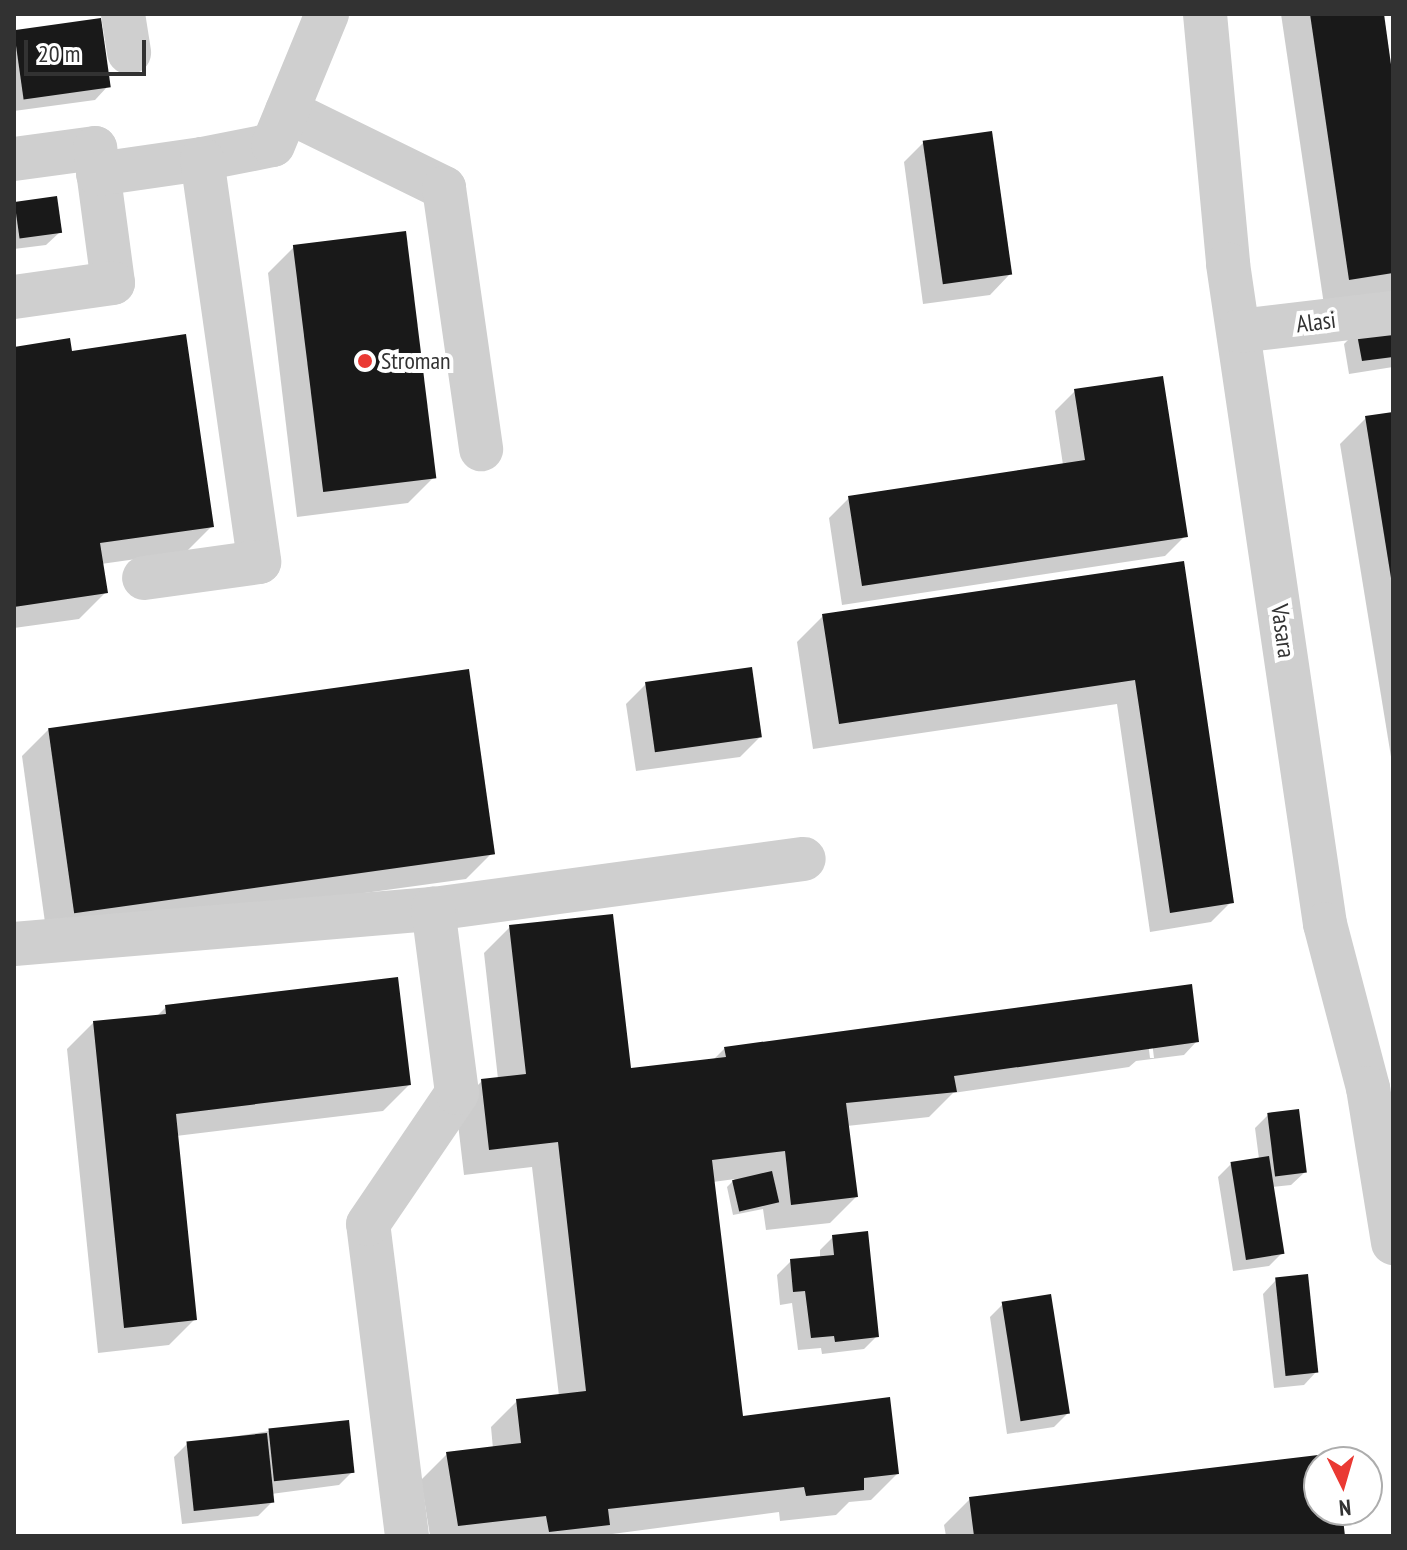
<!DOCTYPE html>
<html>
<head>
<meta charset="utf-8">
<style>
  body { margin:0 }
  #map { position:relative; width:1407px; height:1550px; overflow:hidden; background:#fff; font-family:"PT Sans Narrow",sans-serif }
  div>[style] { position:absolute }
  .shadow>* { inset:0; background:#0003 }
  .building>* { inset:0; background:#191919; transform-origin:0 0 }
  .minor>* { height:44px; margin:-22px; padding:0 22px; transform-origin:22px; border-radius:22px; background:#cfcfcf }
  .dots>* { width:22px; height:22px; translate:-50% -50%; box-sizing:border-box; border:4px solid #fff; border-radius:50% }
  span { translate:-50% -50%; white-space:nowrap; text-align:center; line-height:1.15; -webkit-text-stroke:8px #fff; paint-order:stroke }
  .street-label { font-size:24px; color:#323232 }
  .poi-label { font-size:24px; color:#323232 }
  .left { translate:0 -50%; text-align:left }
  .frame { position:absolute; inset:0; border:16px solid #323232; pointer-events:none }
  .north { position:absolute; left:1303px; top:1446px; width:80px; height:80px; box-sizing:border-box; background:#fff; border:2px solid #adadad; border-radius:50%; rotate:175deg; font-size:22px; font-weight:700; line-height:32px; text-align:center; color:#323232 }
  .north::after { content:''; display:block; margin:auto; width:28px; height:36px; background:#ea3933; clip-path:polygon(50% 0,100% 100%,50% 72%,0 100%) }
  .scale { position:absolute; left:24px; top:40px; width:122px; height:36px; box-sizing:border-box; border:4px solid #323232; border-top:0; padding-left:10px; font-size:24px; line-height:28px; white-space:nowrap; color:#323232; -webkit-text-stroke:6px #fff; paint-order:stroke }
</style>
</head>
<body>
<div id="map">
  <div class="shadow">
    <div style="clip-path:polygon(1281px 14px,1382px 14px,1393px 93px,1393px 294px,1324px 305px)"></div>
    <div style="clip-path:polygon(99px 21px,108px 86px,95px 100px,14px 111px,14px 33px)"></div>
    <div style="clip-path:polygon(924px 142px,1010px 274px,990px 295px,923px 304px,904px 162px)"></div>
    <div style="clip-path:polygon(14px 203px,60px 232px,46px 245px,14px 249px)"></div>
    <div style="clip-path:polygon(294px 247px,434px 477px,408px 503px,297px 517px,268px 273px)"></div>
    <div style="clip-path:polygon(1393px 327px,1393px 367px,1349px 374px,1344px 344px,1357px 331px)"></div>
    <div style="clip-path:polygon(14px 349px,70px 353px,212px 526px,186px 552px,101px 564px,105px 593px,79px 619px,14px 628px)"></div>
    <div style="clip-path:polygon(1075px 391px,1185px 536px,1165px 556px,842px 605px,829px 518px,849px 498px,1063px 465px,1055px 411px)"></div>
    <div style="clip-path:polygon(1393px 414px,1393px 769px,1340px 444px,1366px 418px)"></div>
    <div style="clip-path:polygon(1182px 563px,1231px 902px,1211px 922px,1150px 932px,1117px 704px,813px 749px,797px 642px,823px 616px)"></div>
    <div style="clip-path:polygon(646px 684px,760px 737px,740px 757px,636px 771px,626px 704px)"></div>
    <div style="clip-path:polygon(48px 730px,492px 853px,466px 879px,47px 937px,22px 756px)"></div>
    <div style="clip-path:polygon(evenodd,611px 916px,629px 1071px,713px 1060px,725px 1048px,1190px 986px,1197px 1041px,1184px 1055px,1136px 1061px,1129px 1067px,953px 1093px,929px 1117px,847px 1126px,856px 1197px,830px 1223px,766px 1230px,763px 1209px,733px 1215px,727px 1187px,735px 1179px,713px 1182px,741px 1418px,889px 1399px,897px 1474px,871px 1500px,849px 1502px,836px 1515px,780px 1521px,779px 1512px,597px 1536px,430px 1536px,421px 1480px,447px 1454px,493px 1449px,491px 1427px,517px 1401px,559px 1396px,532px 1167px,464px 1175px,456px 1107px,482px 1081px,498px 1079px,484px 953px,510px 927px,611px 916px,1143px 1001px,1147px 1001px,1154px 1058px,1150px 1058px,1143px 1001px)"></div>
    <div style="clip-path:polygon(166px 1007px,409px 1085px,383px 1111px,176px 1136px,195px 1319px,169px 1345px,98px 1353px,67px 1049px,93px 1023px,156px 1017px)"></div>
    <div style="clip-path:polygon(1268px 1115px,1305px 1172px,1291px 1185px,1272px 1187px,1282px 1253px,1269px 1266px,1233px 1271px,1218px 1177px,1231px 1164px,1259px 1159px,1255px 1128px)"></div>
    <div style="clip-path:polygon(833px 1237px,877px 1336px,864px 1349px,822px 1354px,821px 1348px,798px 1350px,792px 1303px,780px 1305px,777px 1275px,791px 1261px,820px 1259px,820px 1250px)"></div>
    <div style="clip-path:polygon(1276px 1280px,1317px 1371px,1304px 1385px,1274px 1388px,1263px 1294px)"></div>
    <div style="clip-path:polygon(1003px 1304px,1067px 1414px,1054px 1427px,1007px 1434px,990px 1317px)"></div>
    <div style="clip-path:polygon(269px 1431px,352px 1472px,339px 1485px,271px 1494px,272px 1502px,258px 1516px,182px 1524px,174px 1457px,187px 1444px)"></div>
    <div style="clip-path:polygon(1333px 1455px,1334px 1462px,1319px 1462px,1319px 1510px,1340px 1510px,1344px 1536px,946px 1536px,944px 1525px,970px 1499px)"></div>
  </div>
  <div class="building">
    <div style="clip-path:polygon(1310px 14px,1384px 14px,1393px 79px,1393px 273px,1349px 280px)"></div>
    <div style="left:101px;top:18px;width:70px;height:88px;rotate:82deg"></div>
    <div style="left:992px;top:131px;width:145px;height:70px;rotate:82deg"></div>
    <div style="left:57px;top:196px;width:37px;height:43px;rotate:82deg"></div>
    <div style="left:406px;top:231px;width:249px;height:114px;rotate:83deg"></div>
    <div style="clip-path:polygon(1393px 325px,1393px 357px,1362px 361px,1356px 329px)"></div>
    <div style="clip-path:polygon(186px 334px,214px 527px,100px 543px,108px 593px,14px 607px,14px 347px,70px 338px,72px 351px)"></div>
    <div style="clip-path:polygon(1163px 376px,1188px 537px,862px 586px,848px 496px,1085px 460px,1074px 389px)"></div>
    <div style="clip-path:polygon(1393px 412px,1393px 578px,1391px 578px,1365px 416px)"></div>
    <div style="clip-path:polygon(1184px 561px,1234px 903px,1170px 913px,1135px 680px,839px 724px,822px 614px)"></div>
    <div style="left:752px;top:667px;width:71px;height:108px;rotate:82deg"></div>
    <div style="left:469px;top:669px;width:187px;height:425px;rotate:82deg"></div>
    <div style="clip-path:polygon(613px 914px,631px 1068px,726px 1057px,724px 1047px,1192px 984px,1199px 1042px,954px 1076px,957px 1092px,846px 1103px,858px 1197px,791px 1205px,785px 1151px,712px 1160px,743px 1416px,890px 1397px,899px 1474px,864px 1478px,864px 1490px,806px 1496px,804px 1487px,608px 1509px,610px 1525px,549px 1532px,546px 1516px,458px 1526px,446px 1452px,521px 1443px,516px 1399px,586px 1391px,558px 1142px,489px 1150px,481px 1079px,526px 1074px,509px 925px)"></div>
    <div style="clip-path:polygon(398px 977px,411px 1085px,176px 1114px,197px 1320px,124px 1328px,93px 1021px,166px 1014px,165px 1005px)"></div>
    <div style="left:1299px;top:1109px;width:64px;height:32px;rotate:83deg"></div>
    <div style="left:1269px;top:1156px;width:99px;height:39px;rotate:81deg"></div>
    <div style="left:772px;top:1171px;width:32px;height:41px;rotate:77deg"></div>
    <div style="clip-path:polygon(868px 1231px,879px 1337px,835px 1342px,834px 1336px,811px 1338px,805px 1291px,793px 1292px,790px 1259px,834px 1255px,832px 1235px)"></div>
    <div style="left:1308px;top:1274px;width:99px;height:33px;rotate:84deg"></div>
    <div style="left:1051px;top:1294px;width:121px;height:50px;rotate:81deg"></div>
    <div style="left:349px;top:1420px;width:53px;height:81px;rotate:84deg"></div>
    <div style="left:267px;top:1433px;width:70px;height:81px;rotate:84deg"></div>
    <div style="clip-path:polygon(1335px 1453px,1336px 1462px,1319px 1462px,1319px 1510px,1342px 1510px,1345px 1536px,974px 1536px,969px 1497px)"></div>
  </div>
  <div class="minor">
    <div style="left:123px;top:14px;width:39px;rotate:81deg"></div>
    <div style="left:1205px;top:14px;width:251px;rotate:84.7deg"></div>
    <div style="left:1228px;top:264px;width:667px;rotate:81.64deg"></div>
    <div style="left:1325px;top:924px;width:170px;rotate:75.3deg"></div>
    <div style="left:1368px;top:1088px;width:157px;rotate:80.8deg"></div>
    <div style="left:287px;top:111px;width:175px;rotate:26.1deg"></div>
    <div style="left:444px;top:188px;width:264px;rotate:81.9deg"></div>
    <div style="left:14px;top:159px;width:82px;rotate:-7.7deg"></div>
    <div style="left:95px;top:148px;width:136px;rotate:82.4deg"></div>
    <div style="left:113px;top:283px;width:100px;rotate:172deg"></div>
    <div style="left:202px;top:159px;width:72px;rotate:-11.2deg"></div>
    <div style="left:273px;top:145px;width:142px;rotate:-67.6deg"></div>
    <div style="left:98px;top:174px;width:105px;rotate:-8.2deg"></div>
    <div style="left:202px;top:159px;width:407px;rotate:81.9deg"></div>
    <div style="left:259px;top:562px;width:116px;rotate:172.1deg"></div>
    <div style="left:1239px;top:331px;width:155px;rotate:-6.7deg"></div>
    <div style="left:14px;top:944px;width:420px;rotate:-4.8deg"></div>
    <div style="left:433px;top:909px;width:374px;rotate:-7.7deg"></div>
    <div style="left:407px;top:1536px;width:314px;rotate:-97.1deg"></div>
    <div style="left:368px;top:1224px;width:158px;rotate:-55.8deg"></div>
    <div style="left:457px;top:1093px;width:186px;rotate:-97.4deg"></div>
  </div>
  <div class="dots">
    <div style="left:365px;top:361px;background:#ea3933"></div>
  </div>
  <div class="street-label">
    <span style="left:1316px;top:322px;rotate:-7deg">Alasi</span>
    <span style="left:1283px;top:631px;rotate:82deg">Vasara</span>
  </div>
  <div class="poi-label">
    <span class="left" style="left:381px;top:361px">Stroman</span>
  </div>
  <div class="frame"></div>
  <div class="north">N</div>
  <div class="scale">20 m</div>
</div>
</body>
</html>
